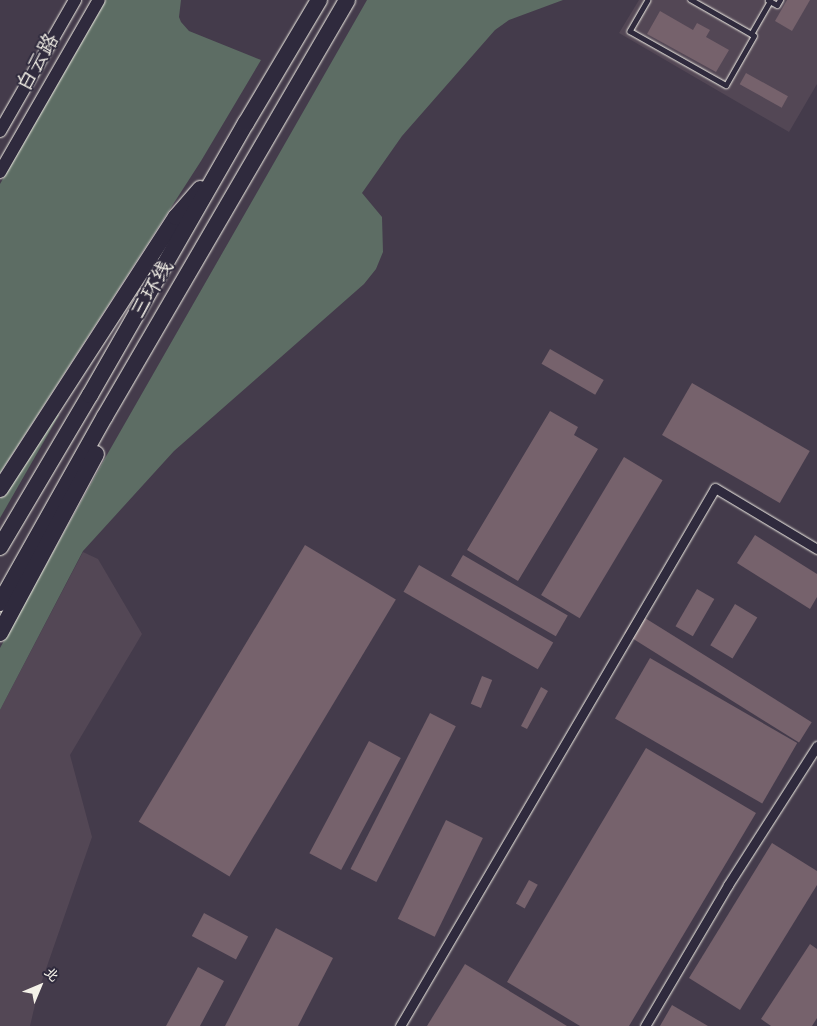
<!DOCTYPE html>
<html>
<head>
<meta charset="utf-8">
<style>
  body { margin:0 }
  #map { position:relative; width:817px; height:1026px; overflow:hidden; background:#443b4b; font-family:"Indie Flower","LXGW WenKai TC",sans-serif }
  div>[style] { position:absolute }
  .built>* { inset:0; background:#534755 }
  .green>* { inset:0; background:#5d6d64 }
  .building>* { inset:0; background:#76626c; transform-origin:0 0 }
  .roads { filter:drop-shadow(0 0 1px #f4f1e8) drop-shadow(0 0 1px #f4f1e8) }
  .lane>* { height:4.5px; margin:-2.25px; padding:0 2.25px; transform-origin:2.25px; border-radius:2.25px; background:#2f2a3d }
  .street>* { height:9px; margin:-4.5px; padding:0 4.5px; transform-origin:4.5px; border-radius:4.5px; background:#2f2a3d }
  .secondary>* { height:12px; margin:-6px; padding:0 6px; transform-origin:6px; border-radius:6px; background:#2f2a3d }
  .highway>* { height:16px; margin:-8px; padding:0 8px; transform-origin:8px; border-radius:8px; background:#2f2a3d }
  span { translate:-50% -50%; white-space:nowrap; text-align:center; line-height:1.15; -webkit-text-stroke:4px #2f2a3d; paint-order:stroke }
  .street-label { font-size:21px; color:#f4f1e8 }
  .north { position:absolute; left:15px; top:961px; width:50px; height:50px; -webkit-text-stroke:4px #2f2a3d; paint-order:stroke; rotate:45deg; font-size:14px; font-weight:700; line-height:20px; text-align:center; color:#f4f1e8 }
  .north::after { content:''; display:block; margin:auto; width:18px; height:22px; background:#f4f1e8; clip-path:polygon(50% 0,100% 100%,50% 72%,0 100%) }
</style>
</head>
<body>
<div id="map">
  <div class="built">
    <div style="clip-path:polygon(639px 0,817px 0,817px 84px,789px 132px,619px 33px)"></div>
    <div style="clip-path:polygon(83px 552px,98px 559px,142px 634px,70px 755px,92px 837px,38px 992px,30px 1026px,0 1026px,0 710px)"></div>
  </div>
  <div class="green">
    <div style="clip-path:polygon(106px 0,181px 0,179px 17px,181px 22px,189px 31px,261px 60px,201px 161px,0 473px,0 184px)"></div>
    <div style="clip-path:polygon(367px 0,563px 0,509px 20px,495px 30px,402px 136px,362px 193px,382px 217px,383px 252px,376px 269px,364px 284px,174px 451px,83px 551px,0 710px,0 648px,104px 460px)"></div>
    <div style="clip-path:polygon(55px 412px,59px 415px,0 518px,0 499px)"></div>
  </div>
  <div class="building">
    <div style="clip-path:polygon(787px 0,810px 0,792px 31px,775px 21px)"></div>
    <div style="clip-path:polygon(660px 11px,693px 30px,697px 23px,710px 30px,706px 37px,729px 50px,716px 72px,647px 34px)"></div>
    <div style="left:746px;top:73px;width:48px;height:13px;rotate:29deg"></div>
    <div style="left:550px;top:349px;width:62px;height:17px;rotate:30deg"></div>
    <div style="left:692px;top:383px;width:136px;height:60px;rotate:30deg"></div>
    <div style="clip-path:polygon(550px 411px,578px 427px,574px 435px,598px 449px,518px 581px,467px 550px)"></div>
    <div style="left:624px;top:457px;width:45px;height:161px;rotate:31deg"></div>
    <div style="clip-path:polygon(755px 535px,817px 574px,817px 597px,810px 609px,737px 563px)"></div>
    <div style="left:305px;top:545px;width:106px;height:323px;rotate:31deg"></div>
    <div style="left:463px;top:555px;width:121px;height:24px;rotate:30deg"></div>
    <div style="left:419px;top:565px;width:155px;height:31px;rotate:30deg"></div>
    <div style="left:697px;top:589px;width:20px;height:43px;rotate:30deg"></div>
    <div style="left:735px;top:604px;width:26px;height:48px;rotate:31deg"></div>
    <div style="left:637px;top:613px;width:206px;height:24px;rotate:32deg"></div>
    <div style="left:650px;top:658px;width:170px;height:70px;rotate:30deg"></div>
    <div style="left:482px;top:676px;width:11px;height:30px;rotate:22deg"></div>
    <div style="clip-path:polygon(541px 687px,548px 691px,527px 729px,521px 726px)"></div>
    <div style="left:430px;top:713px;width:29px;height:175px;rotate:27deg"></div>
    <div style="left:369px;top:741px;width:36px;height:127px;rotate:28deg"></div>
    <div style="clip-path:polygon(646px 748px,756px 813px,629px 1026px,580px 1026px,507px 982px)"></div>
    <div style="left:446px;top:820px;width:41px;height:110px;rotate:26deg"></div>
    <div style="clip-path:polygon(772px 843px,817px 871px,817px 885px,740px 1010px,689px 978px)"></div>
    <div style="left:529px;top:880px;width:10px;height:27px;rotate:29deg"></div>
    <div style="left:204px;top:913px;width:50px;height:26px;rotate:28deg"></div>
    <div style="clip-path:polygon(276px 928px,333px 958px,298px 1026px,225px 1026px)"></div>
    <div style="clip-path:polygon(810px 944px,817px 949px,817px 1018px,812px 1026px,771px 1026px,761px 1019px)"></div>
    <div style="clip-path:polygon(465px 964px,567px 1026px,427px 1026px)"></div>
    <div style="clip-path:polygon(198px 967px,224px 981px,200px 1026px,166px 1026px)"></div>
    <div style="clip-path:polygon(672px 1005px,708px 1026px,660px 1026px)"></div>
  </div>
  <div class="roads">
    <div class="lane">
      <div style="left:648px;top:0;width:36px;rotate:120deg"></div>
      <div style="left:630px;top:31px;width:110px;rotate:29.4deg"></div>
      <div style="left:726px;top:85px;width:56px;rotate:-60.3deg"></div>
      <div style="left:754px;top:36px;width:73px;rotate:-150.3deg"></div>
      <div style="left:768px;top:0;width:10px;rotate:29deg"></div>
      <div style="left:777px;top:5px;width:6px;rotate:-59deg"></div>
      <div style="left:751px;top:34px;width:38px;rotate:-60deg"></div>
    </div>
    <div class="street">
      <div style="left:400px;top:1026px;width:623px;rotate:-59.65deg"></div>
      <div style="left:715px;top:488px;width:119px;rotate:30.9deg"></div>
      <div style="left:645px;top:1026px;width:164px;rotate:-59.5deg"></div>
      <div style="left:728px;top:885px;width:165px;rotate:-57.4deg"></div>
    </div>
    <div class="secondary">
      <div style="left:0;top:131px;width:151px;rotate:-60.2deg"></div>
      <div style="left:0;top:172px;width:198px;rotate:-60.1deg"></div>
    </div>
    <div class="highway">
      <div style="left:0;top:489px;width:324px;rotate:-57.1deg"></div>
      <div style="left:176px;top:217px;width:37px;rotate:-49deg"></div>
      <div style="left:0;top:547px;width:177px;rotate:-59.4deg"></div>
      <div style="left:90px;top:395px;width:314px;rotate:-60.2deg"></div>
      <div style="left:246px;top:123px;width:143px;rotate:-59.3deg"></div>
      <div style="left:0;top:603px;width:214px;rotate:-60.7deg"></div>
      <div style="left:105px;top:416px;width:481px;rotate:-59.8deg"></div>
      <div style="left:0;top:633px;width:203px;rotate:-61.8deg"></div>
    </div>
  </div>
  <div class="street-label">
    <span style="left:39px;top:63px;rotate:-60deg">白云路</span>
    <span style="left:153px;top:290px;rotate:-60deg">三环线</span>
  </div>
  <div class="north">北</div>
</div>
</body>
</html>
